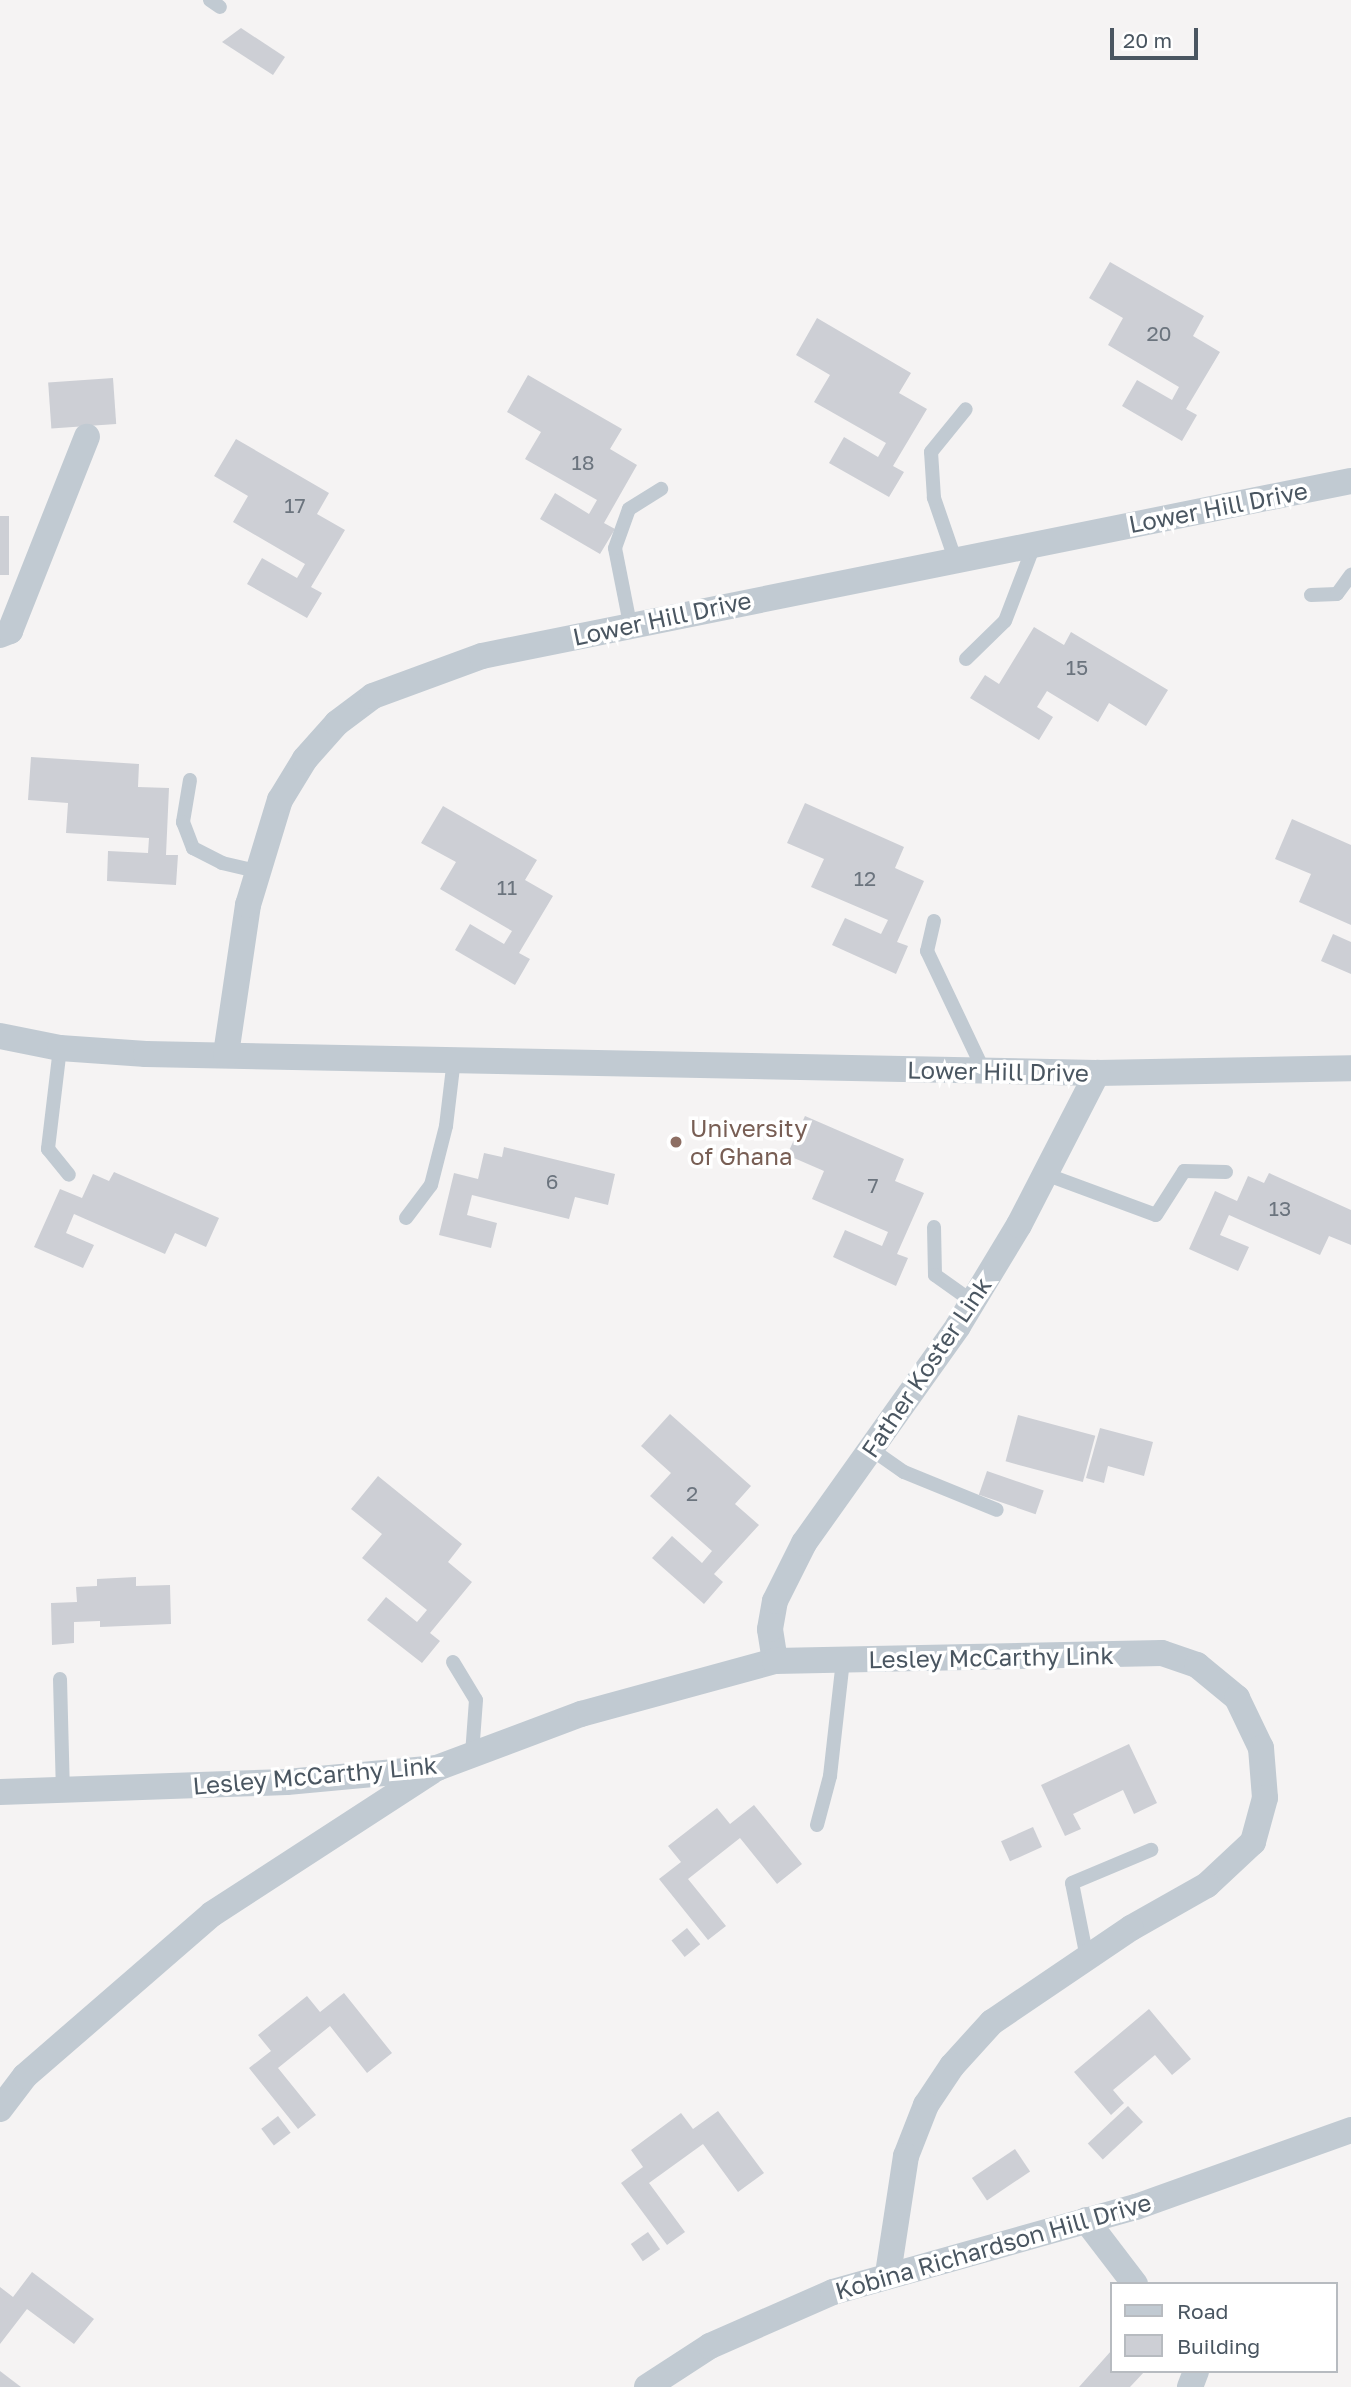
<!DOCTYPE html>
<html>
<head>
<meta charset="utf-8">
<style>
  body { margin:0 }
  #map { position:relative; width:1351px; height:2387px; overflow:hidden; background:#f5f3f3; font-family:"Golos Text",sans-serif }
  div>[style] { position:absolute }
  .building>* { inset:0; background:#cdcfd5; transform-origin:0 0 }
  .lane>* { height:14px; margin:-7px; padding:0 7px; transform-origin:7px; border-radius:7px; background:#c1cad2 }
  .street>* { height:26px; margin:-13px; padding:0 13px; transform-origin:13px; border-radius:13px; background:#c1cad2 }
  .dots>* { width:19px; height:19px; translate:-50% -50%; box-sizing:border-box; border:4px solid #fff; border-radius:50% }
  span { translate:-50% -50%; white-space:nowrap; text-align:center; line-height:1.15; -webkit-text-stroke:7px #fff; paint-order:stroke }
  .number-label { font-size:21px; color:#6b747e }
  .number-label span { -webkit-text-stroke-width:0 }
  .street-label { font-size:24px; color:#4a5661 }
  .education-label { font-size:24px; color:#785e54 }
  .left { translate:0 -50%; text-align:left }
  .legend { position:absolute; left:1110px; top:2282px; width:228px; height:91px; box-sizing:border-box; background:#fff; border:2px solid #b7bbc0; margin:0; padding:9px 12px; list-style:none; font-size:21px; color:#4a5661 }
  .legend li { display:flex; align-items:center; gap:14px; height:35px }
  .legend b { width:35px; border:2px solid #b7bbc0 }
  .scale { position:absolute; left:1110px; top:28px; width:88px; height:32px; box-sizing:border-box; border:4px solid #4a5661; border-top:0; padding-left:9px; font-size:21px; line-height:24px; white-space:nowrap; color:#4a5661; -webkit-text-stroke:5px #fff; paint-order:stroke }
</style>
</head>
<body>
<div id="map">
  <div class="building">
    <div style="clip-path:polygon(241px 28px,285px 57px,273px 75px,222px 42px)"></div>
    <div style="clip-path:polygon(1110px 262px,1204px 316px,1193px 336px,1220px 352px,1186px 409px,1197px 415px,1182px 441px,1122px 406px,1137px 380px,1172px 400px,1179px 387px,1108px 345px,1123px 318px,1089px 298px)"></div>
    <div style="clip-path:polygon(817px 318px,911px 373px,899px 393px,927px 409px,893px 466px,904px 472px,889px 497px,829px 463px,844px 437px,878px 457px,886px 443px,814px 402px,830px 375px,796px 355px)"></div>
    <div style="clip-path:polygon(528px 375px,622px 429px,610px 449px,637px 465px,604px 523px,615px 529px,600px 554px,540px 519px,555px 493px,589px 514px,597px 500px,525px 459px,541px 432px,507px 412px)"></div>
    <div style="left:113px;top:378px;width:46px;height:65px;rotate:86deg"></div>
    <div style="clip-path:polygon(236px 439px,329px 493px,317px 514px,345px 530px,311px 587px,322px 593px,307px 618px,247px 584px,262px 558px,297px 578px,305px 564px,233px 522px,248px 496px,214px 476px)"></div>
    <div style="left:0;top:516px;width:9px;height:59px"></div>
    <div style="clip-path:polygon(1034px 627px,1064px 645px,1071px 632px,1168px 690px,1146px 726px,1109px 703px,1098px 722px,1047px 691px,1037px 707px,1053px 717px,1039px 740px,970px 698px,985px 675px,999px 684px)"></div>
    <div style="clip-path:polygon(31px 757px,139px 764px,138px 787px,169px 788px,166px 855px,178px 855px,176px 885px,107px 881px,108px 851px,148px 853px,149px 838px,66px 833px,68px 803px,28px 800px)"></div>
    <div style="clip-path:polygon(805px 803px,904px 847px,895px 868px,924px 881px,897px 942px,908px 946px,896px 974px,832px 945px,845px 918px,881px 934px,888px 920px,811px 887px,824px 859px,787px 843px)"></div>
    <div style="clip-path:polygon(443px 806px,537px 860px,525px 880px,553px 896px,519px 953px,530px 959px,515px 985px,455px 950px,470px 924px,504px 944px,512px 931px,440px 889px,456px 862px,421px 843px)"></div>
    <div style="clip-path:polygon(1292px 819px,1351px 845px,1351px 925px,1299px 902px,1311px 874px,1275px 859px)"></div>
    <div style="clip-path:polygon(1333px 934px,1351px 942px,1351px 974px,1321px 961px)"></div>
    <div style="clip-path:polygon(805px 1116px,904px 1159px,895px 1181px,924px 1193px,897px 1254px,908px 1258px,896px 1286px,833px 1257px,845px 1230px,882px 1246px,888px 1232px,812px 1199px,824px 1171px,787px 1155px)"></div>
    <div style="clip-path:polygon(504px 1147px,615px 1174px,608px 1205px,575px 1197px,569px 1219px,472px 1195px,467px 1215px,497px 1223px,491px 1248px,439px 1235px,454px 1173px,478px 1179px,484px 1153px,502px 1157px)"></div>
    <div style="clip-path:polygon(114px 1172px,219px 1218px,206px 1247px,175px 1233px,165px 1254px,74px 1214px,66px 1233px,94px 1245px,83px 1268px,34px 1247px,60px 1189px,82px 1198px,93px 1174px,109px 1181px)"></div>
    <div style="clip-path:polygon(1269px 1173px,1351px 1210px,1351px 1245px,1329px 1236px,1320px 1255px,1229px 1215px,1220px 1235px,1249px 1247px,1238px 1271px,1189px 1249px,1215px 1191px,1237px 1201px,1248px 1176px,1264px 1183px)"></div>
    <div style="clip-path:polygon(670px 1414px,751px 1486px,735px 1504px,759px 1525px,714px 1574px,723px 1582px,704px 1604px,652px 1558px,672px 1536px,702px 1563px,712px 1551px,650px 1496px,671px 1473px,641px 1446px)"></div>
    <div style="left:1018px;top:1415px;width:80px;height:48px;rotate:15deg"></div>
    <div style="clip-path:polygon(1100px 1428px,1153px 1442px,1144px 1476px,1108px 1466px,1104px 1483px,1086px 1478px)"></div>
    <div style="left:987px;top:1471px;width:60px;height:25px;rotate:19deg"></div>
    <div style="clip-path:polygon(378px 1476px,462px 1544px,448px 1562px,472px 1582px,430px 1633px,440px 1641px,422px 1663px,367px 1620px,386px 1597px,417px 1622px,427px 1610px,362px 1558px,382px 1534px,351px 1509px)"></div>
    <div style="clip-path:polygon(136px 1577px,136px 1586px,170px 1585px,171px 1624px,100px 1627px,100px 1621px,74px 1622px,74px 1643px,52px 1645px,51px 1603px,77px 1602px,76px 1587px,97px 1586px,97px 1579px)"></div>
    <div style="clip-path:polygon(1129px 1744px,1157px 1803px,1134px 1814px,1123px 1790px,1073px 1814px,1081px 1829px,1065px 1836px,1041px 1785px)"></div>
    <div style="clip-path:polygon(754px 1805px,802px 1864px,777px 1884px,740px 1838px,688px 1879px,726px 1926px,708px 1940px,659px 1879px,681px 1862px,668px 1846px,717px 1808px,730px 1824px)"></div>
    <div style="left:1033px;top:1827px;width:22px;height:35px;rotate:66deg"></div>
    <div style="left:687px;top:1928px;width:21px;height:20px;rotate:51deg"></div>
    <div style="clip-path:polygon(344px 1993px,392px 2053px,367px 2073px,330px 2026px,278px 2068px,316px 2115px,298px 2129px,249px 2068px,271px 2051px,258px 2035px,307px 1996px,320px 2012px)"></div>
    <div style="clip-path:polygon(1149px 2009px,1191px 2059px,1172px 2075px,1155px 2055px,1113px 2090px,1124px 2103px,1111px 2115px,1074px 2072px)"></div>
    <div style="left:1128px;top:2106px;width:22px;height:55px;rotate:47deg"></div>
    <div style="clip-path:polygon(718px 2111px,764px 2173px,738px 2192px,703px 2144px,649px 2183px,685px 2232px,667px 2245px,621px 2183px,643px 2167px,631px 2150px,681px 2113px,693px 2129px)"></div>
    <div style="left:278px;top:2116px;width:21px;height:21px;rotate:53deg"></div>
    <div style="left:1015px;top:2149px;width:27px;height:52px;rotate:56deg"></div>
    <div style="left:648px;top:2232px;width:21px;height:21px;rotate:55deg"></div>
    <div style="clip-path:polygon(32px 2272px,94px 2319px,74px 2344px,27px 2309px,0 2344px,0 2287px,13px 2297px)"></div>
    <div style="clip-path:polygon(1111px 2351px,1111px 2371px,1145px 2371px,1130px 2387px,1079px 2387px)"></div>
    <div style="clip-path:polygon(0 2371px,21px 2387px,0 2387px)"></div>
  </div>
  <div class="lane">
    <div style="left:210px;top:0;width:12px;rotate:35deg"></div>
    <div style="left:955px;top:559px;width:65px;rotate:-109deg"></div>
    <div style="left:934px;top:498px;width:46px;rotate:-93.7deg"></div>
    <div style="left:931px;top:452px;width:55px;rotate:-50.9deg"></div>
    <div style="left:1311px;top:595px;width:26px;rotate:-2deg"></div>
    <div style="left:1337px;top:594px;width:24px;rotate:-54deg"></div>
    <div style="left:630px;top:624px;width:77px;rotate:-101.2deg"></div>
    <div style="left:615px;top:548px;width:41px;rotate:-70.3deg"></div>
    <div style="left:629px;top:509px;width:38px;rotate:-32deg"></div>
    <div style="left:966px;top:659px;width:54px;rotate:-44.3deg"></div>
    <div style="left:1005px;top:621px;width:84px;rotate:-69deg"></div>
    <div style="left:190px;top:780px;width:43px;rotate:99.5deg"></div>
    <div style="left:183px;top:822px;width:28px;rotate:69deg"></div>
    <div style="left:193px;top:848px;width:33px;rotate:27deg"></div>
    <div style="left:222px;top:863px;width:36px;rotate:13deg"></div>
    <div style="left:934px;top:921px;width:31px;rotate:103deg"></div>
    <div style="left:927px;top:951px;width:133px;rotate:64.6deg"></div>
    <div style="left:60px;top:1048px;width:102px;rotate:96.8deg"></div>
    <div style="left:48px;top:1149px;width:33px;rotate:51deg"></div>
    <div style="left:1045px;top:1174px;width:118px;rotate:20.3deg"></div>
    <div style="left:1156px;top:1215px;width:52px;rotate:-57.5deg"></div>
    <div style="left:1184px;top:1171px;width:42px;rotate:1.4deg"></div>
    <div style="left:406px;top:1218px;width:41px;rotate:-52.9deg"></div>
    <div style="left:431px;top:1185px;width:61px;rotate:-75.7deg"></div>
    <div style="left:446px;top:1126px;width:67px;rotate:-83.2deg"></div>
    <div style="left:934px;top:1227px;width:48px;rotate:88.8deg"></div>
    <div style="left:935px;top:1275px;width:47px;rotate:35.4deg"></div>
    <div style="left:871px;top:1449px;width:40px;rotate:34.9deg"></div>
    <div style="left:904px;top:1472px;width:100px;rotate:22.2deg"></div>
    <div style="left:453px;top:1662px;width:44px;rotate:58.8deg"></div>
    <div style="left:476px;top:1700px;width:54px;rotate:94.2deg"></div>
    <div style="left:60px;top:1679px;width:113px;rotate:88.5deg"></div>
    <div style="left:817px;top:1825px;width:51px;rotate:-75.1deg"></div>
    <div style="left:830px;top:1776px;width:117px;rotate:-83.6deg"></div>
    <div style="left:1087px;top:1958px;width:76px;rotate:-101.3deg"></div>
    <div style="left:1072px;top:1883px;width:86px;rotate:-22.7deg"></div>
  </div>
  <div class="street">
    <div style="left:0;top:635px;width:11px;rotate:-22deg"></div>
    <div style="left:10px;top:631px;width:209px;rotate:-68.4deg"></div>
    <div style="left:0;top:1036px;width:61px;rotate:11.3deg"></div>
    <div style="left:60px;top:1048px;width:86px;rotate:4deg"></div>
    <div style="left:146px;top:1054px;width:951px;rotate:1.14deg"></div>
    <div style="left:1097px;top:1073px;width:254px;rotate:-1.1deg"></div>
    <div style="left:226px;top:1054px;width:151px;rotate:-81.6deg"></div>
    <div style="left:248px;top:905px;width:110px;rotate:-73.1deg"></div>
    <div style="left:280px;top:800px;width:48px;rotate:-58.6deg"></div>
    <div style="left:305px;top:759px;width:48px;rotate:-48.4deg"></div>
    <div style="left:337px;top:723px;width:45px;rotate:-36.9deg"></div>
    <div style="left:373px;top:696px;width:116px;rotate:-20.2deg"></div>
    <div style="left:482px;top:656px;width:886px;rotate:-11.39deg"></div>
    <div style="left:775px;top:1661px;width:32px;rotate:-99deg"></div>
    <div style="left:770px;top:1629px;width:28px;rotate:-80deg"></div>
    <div style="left:775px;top:1601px;width:65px;rotate:-63.4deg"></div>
    <div style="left:804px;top:1543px;width:266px;rotate:-54.6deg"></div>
    <div style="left:958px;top:1326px;width:118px;rotate:-58.9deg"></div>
    <div style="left:1019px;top:1225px;width:171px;rotate:-62.8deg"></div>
    <div style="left:0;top:1792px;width:287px;rotate:-2deg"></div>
    <div style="left:287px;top:1782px;width:151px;rotate:-5.3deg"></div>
    <div style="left:437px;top:1768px;width:154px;rotate:-20.6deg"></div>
    <div style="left:581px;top:1714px;width:201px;rotate:-15.3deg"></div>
    <div style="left:775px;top:1661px;width:387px;rotate:-1.2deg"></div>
    <div style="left:1162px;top:1653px;width:37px;rotate:19deg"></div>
    <div style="left:1197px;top:1665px;width:52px;rotate:39.5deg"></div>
    <div style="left:1237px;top:1698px;width:55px;rotate:64.4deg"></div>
    <div style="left:1261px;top:1748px;width:50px;rotate:85.4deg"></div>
    <div style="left:1265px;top:1798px;width:46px;rotate:105.3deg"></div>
    <div style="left:1253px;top:1842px;width:63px;rotate:136.9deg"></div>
    <div style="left:1207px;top:1885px;width:87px;rotate:150.5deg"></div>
    <div style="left:1131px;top:1928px;width:168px;rotate:145.9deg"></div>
    <div style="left:992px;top:2022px;width:59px;rotate:132.3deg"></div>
    <div style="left:952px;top:2066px;width:47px;rotate:123.7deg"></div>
    <div style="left:926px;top:2105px;width:55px;rotate:111.4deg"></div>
    <div style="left:906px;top:2156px;width:119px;rotate:98.7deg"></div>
    <div style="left:0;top:2109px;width:41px;rotate:-52.9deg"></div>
    <div style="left:25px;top:2076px;width:247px;rotate:-40.9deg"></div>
    <div style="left:212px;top:1914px;width:262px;rotate:-33deg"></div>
    <div style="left:1086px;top:2220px;width:81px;rotate:52.6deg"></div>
    <div style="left:647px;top:2387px;width:75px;rotate:-33.1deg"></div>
    <div style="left:710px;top:2346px;width:134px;rotate:-23.7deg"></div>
    <div style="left:833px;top:2292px;width:315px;rotate:-15.7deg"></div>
    <div style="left:1136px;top:2207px;width:228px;rotate:-19.7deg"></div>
    <div style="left:1190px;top:2387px;width:17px;rotate:-69deg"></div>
  </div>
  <div class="dots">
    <div style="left:676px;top:1142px;background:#8d6e63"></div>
  </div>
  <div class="number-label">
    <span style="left:1159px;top:333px">20</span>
    <span style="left:583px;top:462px">18</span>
    <span style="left:295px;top:505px">17</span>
    <span style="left:1077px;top:667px">15</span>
    <span style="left:865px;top:878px">12</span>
    <span style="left:507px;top:887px">11</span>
    <span style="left:552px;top:1181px">6</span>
    <span style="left:873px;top:1185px">7</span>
    <span style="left:1280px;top:1208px">13</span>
    <span style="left:692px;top:1493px">2</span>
  </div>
  <div class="street-label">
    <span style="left:1218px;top:507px;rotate:-11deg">Lower Hill Drive</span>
    <span style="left:662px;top:618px;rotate:-12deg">Lower Hill Drive</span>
    <span style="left:998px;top:1071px;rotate:1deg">Lower Hill Drive</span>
    <span style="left:926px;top:1367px;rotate:-56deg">Father Koster Link</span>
    <span style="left:991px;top:1657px;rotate:-1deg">Lesley McCarthy Link</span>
    <span style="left:315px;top:1775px;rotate:-5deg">Lesley McCarthy Link</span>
    <span style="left:993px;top:2246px;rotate:-16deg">Kobina Richardson Hill Drive</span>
  </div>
  <div class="education-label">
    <span class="left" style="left:690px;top:1142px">University<br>of Ghana</span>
  </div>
  <ul class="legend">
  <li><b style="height:9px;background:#c1cad2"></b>Road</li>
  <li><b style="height:19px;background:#cdcfd5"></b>Building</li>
  </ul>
  <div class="scale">20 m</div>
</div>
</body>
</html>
